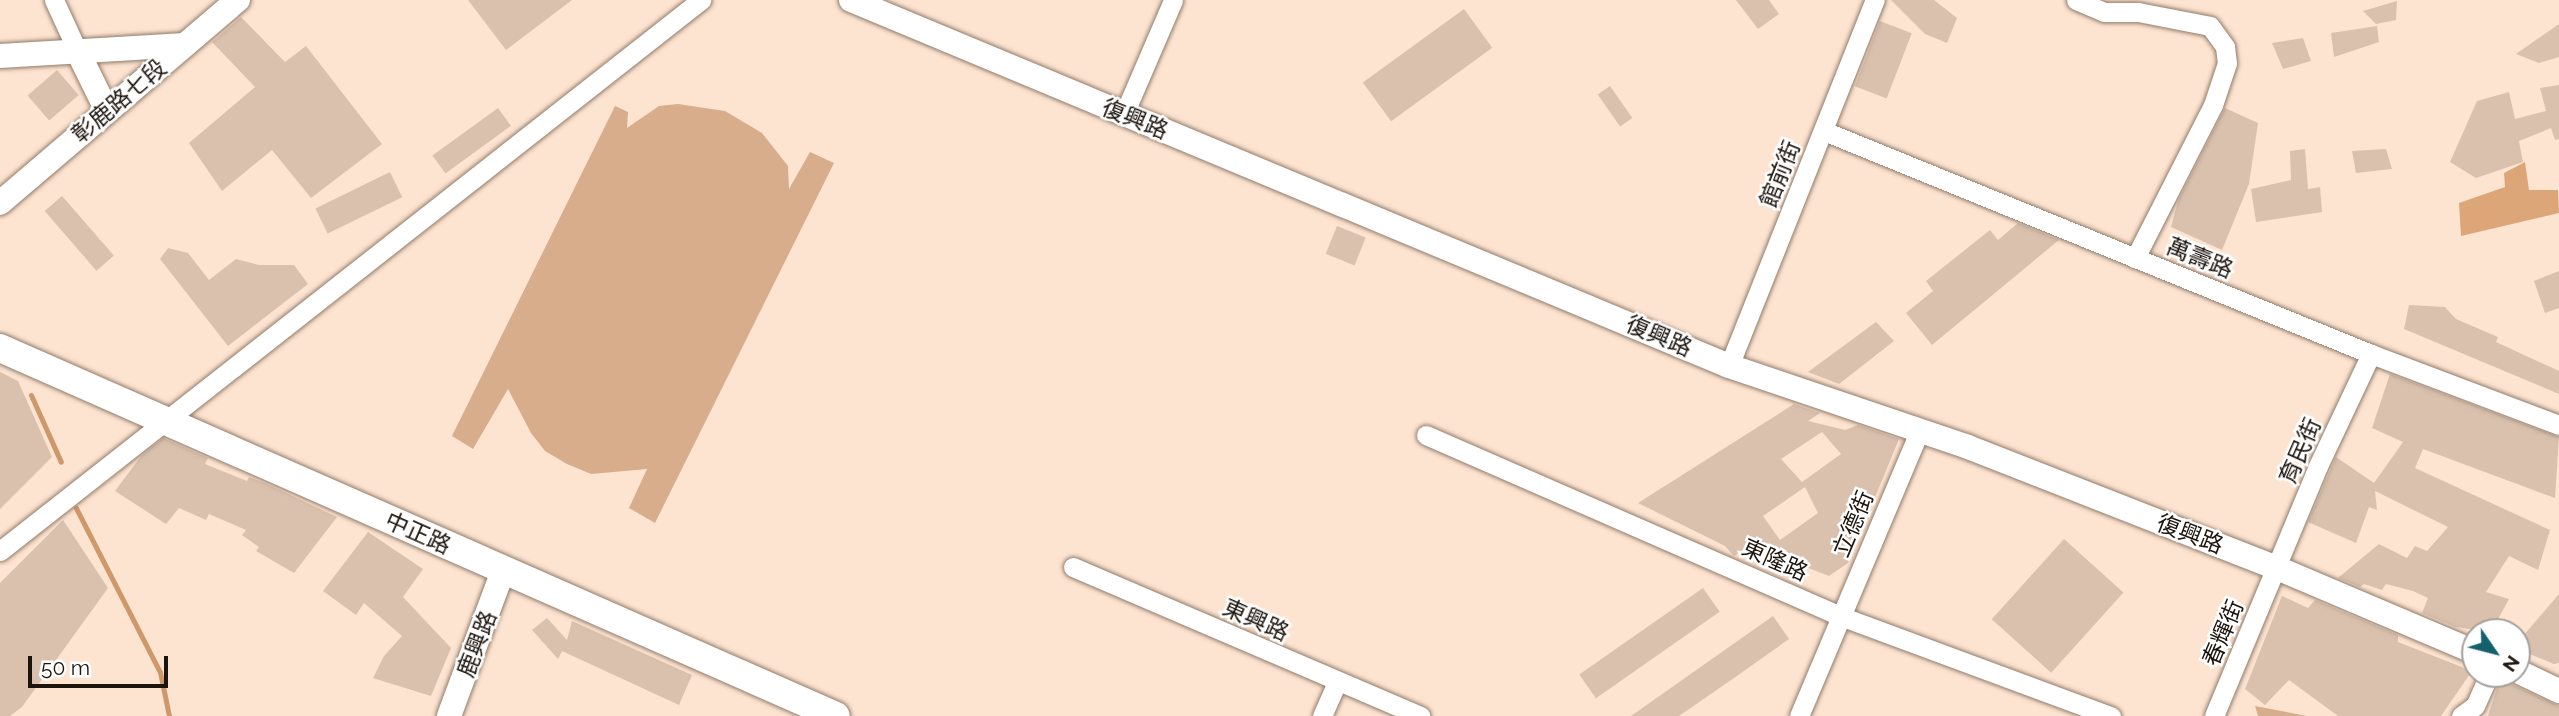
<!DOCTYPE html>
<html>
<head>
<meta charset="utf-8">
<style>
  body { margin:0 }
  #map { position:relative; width:2559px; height:716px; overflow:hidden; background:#fde4d1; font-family:Raleway,"Noto Sans TC",sans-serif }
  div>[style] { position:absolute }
  .green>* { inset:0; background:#d7ad8b }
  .forest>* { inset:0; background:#dda679 }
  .stream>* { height:5px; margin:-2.5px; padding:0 2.5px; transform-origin:2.5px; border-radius:2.5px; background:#cf986b }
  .building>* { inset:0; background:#d9c1ae; transform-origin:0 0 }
  .roads { filter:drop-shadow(0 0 2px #917b69) drop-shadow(0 0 2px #917b69) }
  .minor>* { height:19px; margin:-9.5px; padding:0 9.5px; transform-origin:9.5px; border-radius:9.5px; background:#fff }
  .tertiary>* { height:24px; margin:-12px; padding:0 12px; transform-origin:12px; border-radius:12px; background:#fff }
  .secondary>* { height:28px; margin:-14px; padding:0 14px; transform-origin:14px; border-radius:14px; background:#fff }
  span { translate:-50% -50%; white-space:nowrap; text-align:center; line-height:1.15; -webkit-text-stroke:5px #fff; paint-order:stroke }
  .street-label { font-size:23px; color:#1c140d }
  .north { position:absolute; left:2461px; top:618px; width:70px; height:70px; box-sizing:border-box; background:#fff; border:2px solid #a4a19e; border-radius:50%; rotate:125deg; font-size:19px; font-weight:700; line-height:28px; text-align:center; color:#1c140d }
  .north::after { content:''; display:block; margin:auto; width:24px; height:32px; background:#14616c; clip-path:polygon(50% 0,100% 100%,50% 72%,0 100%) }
  .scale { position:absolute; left:28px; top:656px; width:140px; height:32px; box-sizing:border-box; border:4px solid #1c140d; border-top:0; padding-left:9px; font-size:21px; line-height:24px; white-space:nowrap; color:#1c140d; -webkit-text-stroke:5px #fff; paint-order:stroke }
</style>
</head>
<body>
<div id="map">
  <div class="green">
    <div style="clip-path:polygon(678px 104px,725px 111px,762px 133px,788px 166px,789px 189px,810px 152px,834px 163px,655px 523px,629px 508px,647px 469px,591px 474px,567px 464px,545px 451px,531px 433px,508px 389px,473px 449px,452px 436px,615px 106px,628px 112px,627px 128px,659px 106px)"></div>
    <div style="clip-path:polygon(2255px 706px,2307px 716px,2258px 716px)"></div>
  </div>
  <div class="forest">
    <div style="clip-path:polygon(2525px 162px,2529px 190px,2558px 190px,2559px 213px,2461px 236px,2459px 203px,2505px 187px,2504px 173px)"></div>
  </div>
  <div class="stream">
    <div style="left:31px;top:395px;width:73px;rotate:65.9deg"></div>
    <div style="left:76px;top:508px;width:184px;rotate:62.9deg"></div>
    <div style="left:160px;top:672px;width:45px;rotate:78.4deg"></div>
  </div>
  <div class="building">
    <div style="clip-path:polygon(468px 0,572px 0,506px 50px)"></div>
    <div style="clip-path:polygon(1736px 0,1769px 0,1779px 14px,1758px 29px)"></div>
    <div style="clip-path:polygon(1891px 0,1934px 0,1957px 18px,1947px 43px,1925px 34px)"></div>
    <div style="clip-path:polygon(2397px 1px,2396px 20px,2376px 24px,2363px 11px)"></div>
    <div style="left:1464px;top:9px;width:48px;height:125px;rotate:54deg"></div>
    <div style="clip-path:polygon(241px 17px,285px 62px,306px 46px,382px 144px,311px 198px,272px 150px,222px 191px,189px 143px,255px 87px,212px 42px)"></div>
    <div style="left:1880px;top:21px;width:34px;height:70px;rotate:21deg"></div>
    <div style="clip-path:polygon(2559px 24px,2559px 57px,2539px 63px,2516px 54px)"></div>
    <div style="clip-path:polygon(2377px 26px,2379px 42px,2334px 57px,2331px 33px)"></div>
    <div style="clip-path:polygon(2303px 38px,2311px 61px,2283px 69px,2272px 43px)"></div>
    <div style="left:57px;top:70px;width:33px;height:39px;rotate:49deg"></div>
    <div style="clip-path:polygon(2559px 85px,2559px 139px,2555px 140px,2551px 128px,2519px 141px,2523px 162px,2476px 178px,2450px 162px,2477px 101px,2509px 92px,2515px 119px,2546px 111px,2540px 88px)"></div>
    <div style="left:1610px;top:86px;width:39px;height:15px;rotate:55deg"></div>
    <div style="left:498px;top:108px;width:22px;height:81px;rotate:54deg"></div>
    <div style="clip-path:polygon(2225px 108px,2258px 123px,2249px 184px,2222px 250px,2171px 227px,2178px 201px)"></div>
    <div style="clip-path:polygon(2305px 149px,2308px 189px,2320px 187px,2322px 212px,2256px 222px,2251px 189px,2291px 180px,2290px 151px)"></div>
    <div style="clip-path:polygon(2386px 149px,2392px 169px,2356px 173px,2352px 151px)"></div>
    <div style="left:390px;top:172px;width:28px;height:83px;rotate:64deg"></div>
    <div style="left:62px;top:196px;width:79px;height:23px;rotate:49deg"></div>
    <div style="clip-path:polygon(2018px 223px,2059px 240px,1932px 345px,1906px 313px,1933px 291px,1926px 281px,1990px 230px,1998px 240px)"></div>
    <div style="left:1337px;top:226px;width:31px;height:30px;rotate:22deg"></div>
    <div style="clip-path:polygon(168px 248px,188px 253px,209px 280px,236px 259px,259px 265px,294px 265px,308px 284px,228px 346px,160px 259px)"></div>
    <div style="clip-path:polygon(2559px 271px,2559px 308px,2545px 313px,2534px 281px)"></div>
    <div style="clip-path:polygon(2409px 305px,2445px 307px,2456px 319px,2498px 337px,2496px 342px,2559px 371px,2559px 394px,2404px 329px)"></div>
    <div style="clip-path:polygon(1876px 322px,1894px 341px,1839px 384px,1808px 372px)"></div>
    <div style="clip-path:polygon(0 372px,18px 381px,52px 457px,0 509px)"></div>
    <div style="clip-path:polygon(2390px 374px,2559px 437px,2555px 498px,2423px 449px,2415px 468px,2550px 530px,2538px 570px,2509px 556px,2486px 592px,2509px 599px,2491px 632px,2455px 627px,2422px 613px,2428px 598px,2413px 591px,2386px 584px,2382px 590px,2364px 584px,2360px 587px,2338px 578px,2379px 544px,2407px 558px,2415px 546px,2427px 551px,2448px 527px,2375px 491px,2377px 510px,2369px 507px,2356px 543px,2308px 522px,2336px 457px,2374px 483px,2403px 442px,2372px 428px)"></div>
    <div style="clip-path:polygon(evenodd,1794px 404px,1820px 413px,1808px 421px,1845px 430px,1858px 425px,1899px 439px,1848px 563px,1829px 576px,1750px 545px,1734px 556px,1725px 546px,1638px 503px,1794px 404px,1822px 432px,1841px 454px,1802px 482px,1781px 459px,1822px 432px,1794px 404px,1805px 487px,1818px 513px,1780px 540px,1763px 516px,1805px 487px)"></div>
    <div style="clip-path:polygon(163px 438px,208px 458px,205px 464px,247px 481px,249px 477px,267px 484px,337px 517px,294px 573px,256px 551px,259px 547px,242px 535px,246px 530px,209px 514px,206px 520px,179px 508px,166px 524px,115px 491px,142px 455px)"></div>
    <div style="clip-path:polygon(63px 520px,108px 588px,22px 707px,10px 716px,0 716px,0 583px)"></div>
    <div style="clip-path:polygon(368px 532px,423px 569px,403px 597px,451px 648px,431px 696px,373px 678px,384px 656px,402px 636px,364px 603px,356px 615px,323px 591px)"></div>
    <div style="left:2064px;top:539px;width:80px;height:108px;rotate:42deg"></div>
    <div style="left:1703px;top:588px;width:29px;height:151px;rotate:55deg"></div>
    <div style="clip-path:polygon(2559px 594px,2559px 663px,2554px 664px,2527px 653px,2517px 643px)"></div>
    <div style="clip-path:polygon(2282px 596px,2308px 608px,2315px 600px,2398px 635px,2398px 642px,2472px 671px,2441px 716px,2338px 716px,2289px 680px,2265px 705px,2245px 689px)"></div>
    <div style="clip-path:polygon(1773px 616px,1789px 639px,1734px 678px,1679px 716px,1631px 716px)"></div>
    <div style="clip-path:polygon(547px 618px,567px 640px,572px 621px,692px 675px,679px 705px,562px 651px,558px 659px,532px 630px)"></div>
    <div style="clip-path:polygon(2500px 679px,2559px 706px,2559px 716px,2488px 716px)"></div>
  </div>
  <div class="roads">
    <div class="minor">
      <div style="left:54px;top:0;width:55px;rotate:65.3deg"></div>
      <div style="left:2076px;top:0;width:30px;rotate:23deg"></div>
      <div style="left:2104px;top:12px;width:34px"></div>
      <div style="left:2138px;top:12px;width:73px;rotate:11deg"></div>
      <div style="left:2210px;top:26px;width:26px;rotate:54deg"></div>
      <div style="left:2225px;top:47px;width:16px;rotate:83deg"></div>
      <div style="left:2227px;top:63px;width:44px;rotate:108.4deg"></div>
      <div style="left:2213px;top:105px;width:172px;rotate:117deg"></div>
      <div style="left:1124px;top:114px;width:124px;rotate:-66.7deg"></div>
      <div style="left:1824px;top:131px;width:591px;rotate:22.18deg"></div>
      <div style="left:2371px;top:354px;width:201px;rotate:20.7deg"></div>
      <div style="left:1729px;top:366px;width:394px;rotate:-68.3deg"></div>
      <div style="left:1426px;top:435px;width:452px;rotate:23.6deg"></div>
      <div style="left:1840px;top:616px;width:289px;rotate:20.3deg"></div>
      <div style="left:0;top:551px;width:892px;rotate:-38.17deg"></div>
      <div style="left:1073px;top:567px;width:378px;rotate:23.2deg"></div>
      <div style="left:1322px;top:716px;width:37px;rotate:-66deg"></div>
      <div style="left:1799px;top:716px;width:311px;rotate:-67.1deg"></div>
      <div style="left:2214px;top:716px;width:271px;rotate:-67.4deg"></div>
      <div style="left:2318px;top:466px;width:124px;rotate:-64.7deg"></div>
      <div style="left:2461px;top:716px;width:17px;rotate:-36deg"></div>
      <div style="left:2475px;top:706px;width:35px;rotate:-66deg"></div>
    </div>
    <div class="tertiary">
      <div style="left:851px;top:0;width:951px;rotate:22.63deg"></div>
      <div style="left:1729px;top:366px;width:252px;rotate:18.7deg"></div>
      <div style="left:1968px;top:447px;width:332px;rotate:21.4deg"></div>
      <div style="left:2277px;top:568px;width:215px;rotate:23deg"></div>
      <div style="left:77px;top:50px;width:68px;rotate:63.8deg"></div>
      <div style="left:0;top:56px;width:185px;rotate:-3.4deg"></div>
      <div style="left:0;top:203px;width:313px;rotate:-40.5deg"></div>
      <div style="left:2517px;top:671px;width:47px;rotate:25.5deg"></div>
      <div style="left:449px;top:716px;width:155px;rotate:-69.6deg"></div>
    </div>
    <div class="secondary">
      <div style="left:0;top:348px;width:913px;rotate:23.76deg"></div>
    </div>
  </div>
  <div class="street-label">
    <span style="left:119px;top:101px;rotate:-40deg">彰鹿路七段</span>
    <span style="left:1135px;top:119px;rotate:22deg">復興路</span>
    <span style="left:1780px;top:174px;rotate:-68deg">館前街</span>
    <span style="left:2200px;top:258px;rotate:22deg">萬壽路</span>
    <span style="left:1659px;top:336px;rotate:23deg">復興路</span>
    <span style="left:2300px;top:451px;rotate:-66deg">育民街</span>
    <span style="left:1853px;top:524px;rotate:-67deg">立德街</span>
    <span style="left:418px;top:533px;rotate:24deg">中正路</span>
    <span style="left:2190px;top:534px;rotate:21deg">復興路</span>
    <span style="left:1775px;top:560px;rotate:24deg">東隆路</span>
    <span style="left:1256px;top:620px;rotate:24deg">東興路</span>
    <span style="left:2223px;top:633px;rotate:-67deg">春輝街</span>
    <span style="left:477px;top:644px;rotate:-69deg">鹿興路</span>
  </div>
  <div class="north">N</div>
  <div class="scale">50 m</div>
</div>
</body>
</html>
